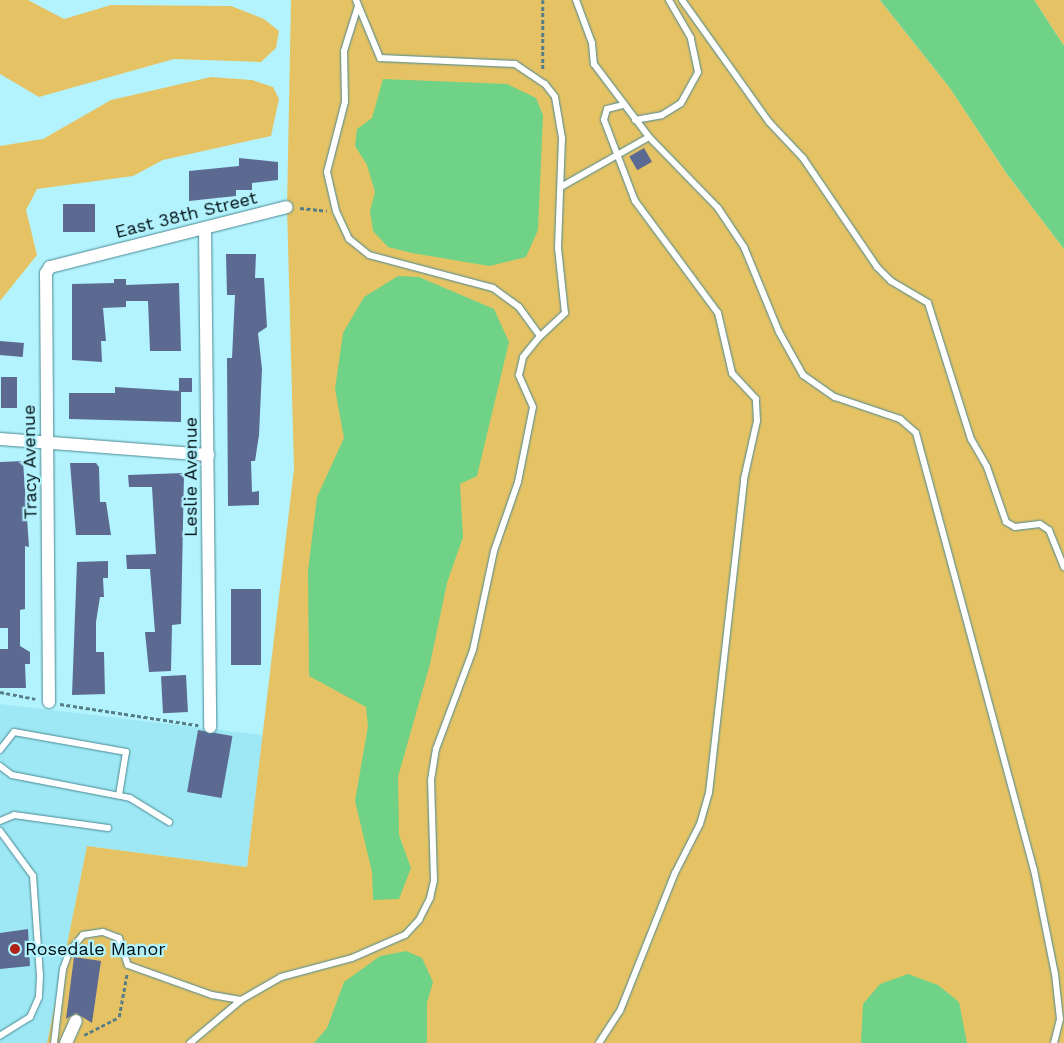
<!DOCTYPE html>
<html>
<head>
<meta charset="utf-8">
<style>
  body { margin:0 }
  #map { position:relative; width:1064px; height:1043px; overflow:hidden; background:#b3f3fe; font-family:"Work Sans",sans-serif }
  div>[style] { position:absolute }
  .built>* { inset:0; background:#9ee8f5 }
  .green>* { inset:0; background:#e5c365 }
  .water>* { inset:0; background:#6fd286 }
  .building>* { inset:0; background:#5c6a92; transform-origin:0 0 }
  .path>* { height:2.5px; margin-top:-1.25px; transform-origin:0; background:repeating-linear-gradient(90deg,#577e86 0 4px,transparent 0 6.5px) }
  .roads { filter:drop-shadow(0 0 1px #4b8993) drop-shadow(0 0 1px #4b8993) }
  .lane>* { height:6px; margin:-3px; padding:0 3px; transform-origin:3px; border-radius:3px; background:#fff }
  .street>* { height:12px; margin:-6px; padding:0 6px; transform-origin:6px; border-radius:6px; background:#fff }
  .dots>* { width:14px; height:14px; translate:-50% -50%; box-sizing:border-box; border:2px solid #b3f3fe; border-radius:50% }
  span { translate:-50% -50%; white-space:nowrap; text-align:center; line-height:1.15; -webkit-text-stroke:4.5px #b3f3fe; paint-order:stroke }
  .street-label { font-size:18px; color:#001014 }
  .poi-label { font-size:18px; color:#001014 }
  .left { translate:0 -50%; text-align:left }
</style>
</head>
<body>
<div id="map">
  <div class="built">
    <div style="clip-path:polygon(0 704px,263px 735px,247px 867px,87px 846px,47px 1043px,0 1043px)"></div>
  </div>
  <div class="green">
    <div style="clip-path:polygon(0 0,28px 0,64px 19px,111px 5px,231px 6px,264px 19px,279px 31px,276px 48px,261px 62px,174px 59px,39px 97px,0 74px)"></div>
    <div style="clip-path:polygon(291px 0,880px 0,950px 88px,1007px 174px,1064px 249px,1064px 1043px,47px 1043px,87px 846px,247px 867px,294px 469px,287px 207px)"></div>
    <div style="clip-path:polygon(1034px 0,1064px 0,1064px 46px)"></div>
    <div style="clip-path:polygon(211px 77px,252px 80px,273px 87px,279px 99px,271px 136px,163px 160px,133px 176px,37px 189px,26px 210px,37px 255px,0 301px,0 146px,43px 139px,111px 100px)"></div>
  </div>
  <div class="water">
    <div style="clip-path:polygon(880px 0,1034px 0,1064px 46px,1064px 249px,1007px 174px,950px 88px)"></div>
    <div style="clip-path:polygon(383px 79px,507px 84px,536px 98px,543px 115px,538px 230px,526px 257px,489px 266px,412px 253px,388px 247px,373px 231px,370px 211px,375px 192px,367px 165px,355px 146px,357px 129px,372px 118px)"></div>
    <div style="clip-path:polygon(398px 276px,419px 277px,494px 309px,509px 342px,477px 476px,460px 484px,463px 537px,447px 583px,430px 664px,398px 777px,399px 835px,411px 868px,399px 899px,373px 900px,372px 872px,355px 801px,368px 726px,366px 707px,309px 676px,308px 571px,317px 497px,344px 438px,335px 389px,343px 333px,364px 297px)"></div>
    <div style="clip-path:polygon(406px 951px,422px 958px,433px 982px,427px 1003px,427px 1043px,314px 1043px,327px 1028px,344px 982px,380px 956px)"></div>
    <div style="clip-path:polygon(908px 974px,938px 985px,959px 1002px,967px 1043px,861px 1043px,863px 1004px,880px 984px)"></div>
  </div>
  <div class="building">
    <div style="left:644px;top:148px;width:16px;height:17px;rotate:60deg"></div>
    <div style="clip-path:polygon(239px 158px,278px 162px,278px 180px,252px 183px,252px 190px,236px 190px,236px 196px,189px 201px,189px 171px,239px 166px)"></div>
    <div style="left:95px;top:204px;width:28px;height:32px;rotate:90deg"></div>
    <div style="clip-path:polygon(226px 254px,256px 254px,255px 278px,264px 278px,267px 327px,258px 333px,262px 369px,259px 435px,255px 461px,251px 461px,252px 492px,259px 491px,259px 505px,228px 506px,227px 358px,232px 358px,235px 295px,227px 295px)"></div>
    <div style="clip-path:polygon(114px 279px,126px 279px,126px 285px,179px 283px,181px 351px,150px 351px,148px 301px,126px 301px,126px 307px,103px 308px,106px 341px,101px 341px,102px 362px,72px 360px,72px 284px,114px 283px)"></div>
    <div style="left:0;top:341px;width:24px;height:14px;rotate:5deg"></div>
    <div style="left:1px;top:377px;width:16px;height:31px"></div>
    <div style="clip-path:polygon(179px 378px,192px 378px,192px 392px,181px 392px,181px 422px,69px 419px,69px 393px,115px 393px,115px 387px,179px 391px)"></div>
    <div style="clip-path:polygon(23px 461px,29px 547px,25px 546px,25px 609px,20px 610px,20px 646px,30px 652px,30px 664px,25px 664px,26px 688px,0 688px,0 649px,8px 649px,8px 628px,0 628px,0 462px)"></div>
    <div style="clip-path:polygon(70px 463px,96px 463px,99px 467px,100px 502px,106px 502px,111px 535px,76px 535px)"></div>
    <div style="clip-path:polygon(184px 473px,181px 624px,172px 625px,171px 671px,149px 672px,145px 632px,155px 632px,150px 569px,127px 569px,126px 555px,156px 554px,152px 487px,129px 487px,128px 475px)"></div>
    <div style="clip-path:polygon(108px 561px,108px 578px,103px 578px,104px 597px,100px 597px,96px 622px,96px 652px,104px 652px,105px 694px,72px 695px,77px 562px)"></div>
    <div style="left:231px;top:589px;width:30px;height:76px"></div>
    <div style="left:186px;top:675px;width:37px;height:25px;rotate:87deg"></div>
    <div style="left:198px;top:730px;width:35px;height:63px;rotate:10deg"></div>
    <div style="clip-path:polygon(28px 929px,30px 966px,0 969px,0 933px)"></div>
    <div style="clip-path:polygon(74px 957px,101px 961px,92px 1023px,76px 1013px,66px 1019px)"></div>
  </div>
  <div class="path">
    <div style="left:543px;top:0;width:71px;rotate:90deg"></div>
    <div style="left:300px;top:208px;width:27px;rotate:6deg"></div>
    <div style="left:0;top:692px;width:36px;rotate:11deg"></div>
    <div style="left:60px;top:704px;width:140px;rotate:8.7deg"></div>
    <div style="left:84px;top:1035px;width:39px;rotate:-27deg"></div>
    <div style="left:119px;top:1017px;width:45px;rotate:-79.7deg"></div>
  </div>
  <div class="roads">
    <div class="lane">
      <div style="left:356px;top:0;width:63px;rotate:67.5deg"></div>
      <div style="left:380px;top:58px;width:135px;rotate:2.5deg"></div>
      <div style="left:515px;top:64px;width:36px;rotate:34deg"></div>
      <div style="left:545px;top:84px;width:16px;rotate:52deg"></div>
      <div style="left:555px;top:97px;width:42px;rotate:80.3deg"></div>
      <div style="left:562px;top:138px;width:110px;rotate:92.1deg"></div>
      <div style="left:558px;top:248px;width:65px;rotate:83.9deg"></div>
      <div style="left:565px;top:313px;width:34px;rotate:137deg"></div>
      <div style="left:576px;top:0;width:46px;rotate:69.6deg"></div>
      <div style="left:592px;top:43px;width:21px;rotate:85deg"></div>
      <div style="left:594px;top:64px;width:91px;rotate:53deg"></div>
      <div style="left:649px;top:137px;width:99px;rotate:45.8deg"></div>
      <div style="left:718px;top:208px;width:47px;rotate:56.3deg"></div>
      <div style="left:744px;top:247px;width:92px;rotate:67.6deg"></div>
      <div style="left:779px;top:332px;width:49px;rotate:60.8deg"></div>
      <div style="left:803px;top:375px;width:39px;rotate:35deg"></div>
      <div style="left:835px;top:397px;width:69px;rotate:18.7deg"></div>
      <div style="left:900px;top:419px;width:21px;rotate:41deg"></div>
      <div style="left:916px;top:433px;width:453px;rotate:74.9deg"></div>
      <div style="left:1034px;top:870px;width:106px;rotate:78.6deg"></div>
      <div style="left:1055px;top:974px;width:45px;rotate:83.7deg"></div>
      <div style="left:1060px;top:1019px;width:25px;rotate:104deg"></div>
      <div style="left:682px;top:0;width:150px;rotate:54.5deg"></div>
      <div style="left:769px;top:122px;width:50px;rotate:46.6deg"></div>
      <div style="left:803px;top:158px;width:132px;rotate:55.8deg"></div>
      <div style="left:877px;top:267px;width:20px;rotate:45deg"></div>
      <div style="left:891px;top:281px;width:43px;rotate:30.7deg"></div>
      <div style="left:928px;top:303px;width:143px;rotate:72.5deg"></div>
      <div style="left:971px;top:439px;width:32px;rotate:60deg"></div>
      <div style="left:987px;top:467px;width:58px;rotate:70.9deg"></div>
      <div style="left:1006px;top:522px;width:10px;rotate:29deg"></div>
      <div style="left:1015px;top:527px;width:25px;rotate:-7deg"></div>
      <div style="left:1040px;top:524px;width:11px;rotate:34deg"></div>
      <div style="left:1049px;top:530px;width:40px;rotate:68deg"></div>
      <div style="left:635px;top:120px;width:27px;rotate:-10deg"></div>
      <div style="left:662px;top:115px;width:22px;rotate:-32deg"></div>
      <div style="left:681px;top:103px;width:35px;rotate:-61deg"></div>
      <div style="left:698px;top:72px;width:35px;rotate:-102deg"></div>
      <div style="left:691px;top:38px;width:44px;rotate:-120.1deg"></div>
      <div style="left:561px;top:187px;width:101px;rotate:-29.6deg"></div>
      <div style="left:0;top:750px;width:23px;rotate:-52deg"></div>
      <div style="left:14px;top:732px;width:114px;rotate:10.1deg"></div>
      <div style="left:126px;top:752px;width:44px;rotate:99.2deg"></div>
      <div style="left:0;top:766px;width:15px;rotate:37deg"></div>
      <div style="left:12px;top:775px;width:120px;rotate:11deg"></div>
      <div style="left:130px;top:798px;width:46px;rotate:31.6deg"></div>
      <div style="left:0;top:821px;width:15px;rotate:-23deg"></div>
      <div style="left:14px;top:815px;width:95px;rotate:7.9deg"></div>
      <div style="left:0;top:831px;width:56px;rotate:53.7deg"></div>
      <div style="left:33px;top:876px;width:100px;rotate:86deg"></div>
      <div style="left:40px;top:976px;width:21px;rotate:93deg"></div>
      <div style="left:39px;top:997px;width:22px;rotate:114deg"></div>
      <div style="left:30px;top:1017px;width:36px;rotate:148deg"></div>
      <div style="left:54px;top:1043px;width:75px;rotate:-83.1deg"></div>
      <div style="left:63px;top:969px;width:20px;rotate:-70deg"></div>
      <div style="left:70px;top:950px;width:20px;rotate:-49deg"></div>
      <div style="left:83px;top:935px;width:20px;rotate:-9deg"></div>
      <div style="left:103px;top:932px;width:17px;rotate:21deg"></div>
      <div style="left:119px;top:938px;width:28px;rotate:72deg"></div>
      <div style="left:128px;top:965px;width:89px;rotate:19.7deg"></div>
      <div style="left:212px;top:995px;width:29px;rotate:10deg"></div>
      <div style="left:241px;top:1000px;width:46px;rotate:-29.9deg"></div>
      <div style="left:281px;top:977px;width:73px;rotate:-15deg"></div>
      <div style="left:352px;top:958px;width:58px;rotate:-23.5deg"></div>
      <div style="left:405px;top:935px;width:21px;rotate:-47deg"></div>
      <div style="left:419px;top:920px;width:25px;rotate:-63deg"></div>
      <div style="left:430px;top:898px;width:18px;rotate:-77deg"></div>
      <div style="left:434px;top:880px;width:100px;rotate:-91.7deg"></div>
      <div style="left:431px;top:780px;width:31px;rotate:-81deg"></div>
      <div style="left:436px;top:749px;width:106px;rotate:-69.5deg"></div>
      <div style="left:473px;top:650px;width:101px;rotate:-78deg"></div>
      <div style="left:494px;top:551px;width:73px;rotate:-70.8deg"></div>
      <div style="left:518px;top:482px;width:76px;rotate:-78.7deg"></div>
      <div style="left:533px;top:407px;width:35px;rotate:-114deg"></div>
      <div style="left:519px;top:375px;width:18px;rotate:-77deg"></div>
      <div style="left:523px;top:357px;width:27px;rotate:-51deg"></div>
      <div style="left:540px;top:336px;width:36px;rotate:-126deg"></div>
      <div style="left:519px;top:307px;width:32px;rotate:-144deg"></div>
      <div style="left:493px;top:288px;width:128px;rotate:-165.1deg"></div>
      <div style="left:369px;top:255px;width:26px;rotate:-141deg"></div>
      <div style="left:349px;top:239px;width:31px;rotate:-115deg"></div>
      <div style="left:336px;top:211px;width:40px;rotate:-103deg"></div>
      <div style="left:327px;top:172px;width:72px;rotate:-75.6deg"></div>
      <div style="left:345px;top:102px;width:51px;rotate:-91.1deg"></div>
      <div style="left:344px;top:51px;width:47px;rotate:-72.7deg"></div>
      <div style="left:190px;top:1043px;width:67px;rotate:-40.1deg"></div>
      <div style="left:599px;top:1043px;width:38px;rotate:-57deg"></div>
      <div style="left:620px;top:1011px;width:149px;rotate:-68.3deg"></div>
      <div style="left:675px;top:873px;width:55px;rotate:-63deg"></div>
      <div style="left:700px;top:824px;width:32px;rotate:-74deg"></div>
      <div style="left:709px;top:793px;width:316px;rotate:-83.6deg"></div>
      <div style="left:744px;top:479px;width:59px;rotate:-77.4deg"></div>
      <div style="left:757px;top:421px;width:22px;rotate:-93deg"></div>
      <div style="left:756px;top:399px;width:35px;rotate:-133deg"></div>
      <div style="left:732px;top:373px;width:62px;rotate:-103.1deg"></div>
      <div style="left:718px;top:313px;width:139px;rotate:-126.5deg"></div>
      <div style="left:635px;top:201px;width:87px;rotate:-110.9deg"></div>
      <div style="left:604px;top:120px;width:11px;rotate:-75deg"></div>
      <div style="left:607px;top:109px;width:16px;rotate:-14deg"></div>
    </div>
    <div class="street">
      <div style="left:205px;top:228px;width:499px;rotate:89.4deg"></div>
      <div style="left:0;top:439px;width:209px;rotate:4.4deg"></div>
      <div style="left:49px;top:702px;width:429px;rotate:-90.4deg"></div>
      <div style="left:46px;top:273px;width:7px;rotate:-56deg"></div>
      <div style="left:50px;top:267px;width:244px;rotate:-14.2deg"></div>
      <div style="left:66px;top:1043px;width:24px;rotate:-66deg"></div>
    </div>
  </div>
  <div class="dots">
    <div style="left:15px;top:949px;background:#b02116"></div>
  </div>
  <div class="street-label">
    <span style="left:186px;top:215px;rotate:-14deg">East 38th Street</span>
    <span style="left:30px;top:462px;rotate:-91deg">Tracy Avenue</span>
    <span style="left:191px;top:477px;rotate:-90deg">Leslie Avenue</span>
  </div>
  <div class="poi-label">
    <span class="left" style="left:25px;top:949px">Rosedale Manor</span>
  </div>
</div>
</body>
</html>
